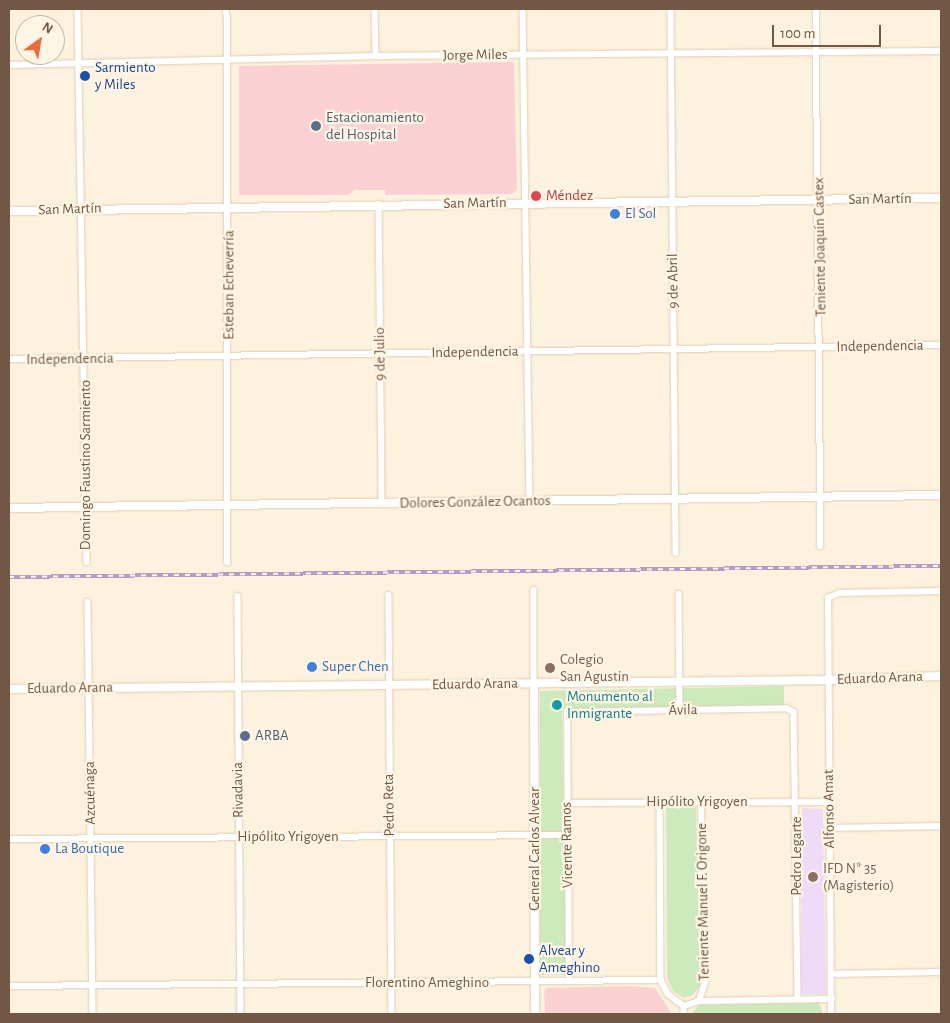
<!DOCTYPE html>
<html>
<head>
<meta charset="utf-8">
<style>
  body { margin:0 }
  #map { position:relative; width:950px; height:1023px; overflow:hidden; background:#fdf2dd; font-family:"Alegreya Sans",sans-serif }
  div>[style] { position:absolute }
  .education>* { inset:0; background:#efdaf8 }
  .medical>* { inset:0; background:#fbd0d3 }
  .green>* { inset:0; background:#cdeabc }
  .roads { filter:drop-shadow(0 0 1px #e0cdb9) drop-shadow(0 0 1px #e0cdb9) }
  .street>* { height:5.5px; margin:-2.75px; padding:0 2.75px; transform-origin:2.75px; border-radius:2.75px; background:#fff }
  .secondary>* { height:8px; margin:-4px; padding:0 4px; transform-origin:4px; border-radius:4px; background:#fff }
  .rail>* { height:4px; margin-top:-2px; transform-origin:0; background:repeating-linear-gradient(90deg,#fff5e4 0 5.5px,#b49dc5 0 11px); box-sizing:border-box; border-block:1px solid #b49dc5 }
  .dots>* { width:14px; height:14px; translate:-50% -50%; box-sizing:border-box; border:2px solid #fff5e4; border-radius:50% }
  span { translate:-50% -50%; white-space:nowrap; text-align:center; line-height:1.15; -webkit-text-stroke:4.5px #fff5e4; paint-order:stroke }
  .street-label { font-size:15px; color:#725745 }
  .transit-label { font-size:15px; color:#164399 }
  .left { translate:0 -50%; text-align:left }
  .service-label { font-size:15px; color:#4e5e75 }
  .health-label { font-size:15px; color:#be3a42 }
  .shop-label { font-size:15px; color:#366cbe }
  .education-label { font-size:15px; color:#785e54 }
  .culture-label { font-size:15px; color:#0d838f }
  .frame { position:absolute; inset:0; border:10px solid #725745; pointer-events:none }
  .north { position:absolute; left:15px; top:15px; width:50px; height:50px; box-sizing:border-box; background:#fff5e4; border:1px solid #c7b6a4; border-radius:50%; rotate:32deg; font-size:14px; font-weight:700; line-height:20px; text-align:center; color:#725745 }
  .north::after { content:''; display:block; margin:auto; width:18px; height:22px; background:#ec6b3d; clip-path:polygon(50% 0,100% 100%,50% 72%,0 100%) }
  .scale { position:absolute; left:772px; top:25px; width:109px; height:22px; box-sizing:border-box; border:2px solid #725745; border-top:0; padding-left:6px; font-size:15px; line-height:18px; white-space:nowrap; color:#725745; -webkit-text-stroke:4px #fff5e4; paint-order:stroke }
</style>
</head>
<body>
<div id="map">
  <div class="education">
    <div style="clip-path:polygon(802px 808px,823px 809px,826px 994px,801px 994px)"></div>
  </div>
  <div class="medical">
    <div style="clip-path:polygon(514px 62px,517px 189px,513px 194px,385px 195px,385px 190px,355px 190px,348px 195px,239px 195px,239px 66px)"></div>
    <div style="clip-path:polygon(628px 986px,655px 988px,672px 1014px,545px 1014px,544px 991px,548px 988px)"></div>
  </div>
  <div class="green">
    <div style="clip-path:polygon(784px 686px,784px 705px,562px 710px,566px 975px,540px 975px,540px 691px)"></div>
    <div style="clip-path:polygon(693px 805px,696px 808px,700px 986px,693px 995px,684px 998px,673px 991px,667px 978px,666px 808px)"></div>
    <div style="clip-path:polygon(819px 1002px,823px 1014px,691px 1014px,699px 1005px)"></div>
  </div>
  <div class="roads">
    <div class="street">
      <div style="left:78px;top:9px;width:553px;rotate:89.07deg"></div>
      <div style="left:227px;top:9px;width:553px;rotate:89.9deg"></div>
      <div style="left:375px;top:9px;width:47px;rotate:88.8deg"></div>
      <div style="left:523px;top:9px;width:492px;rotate:89.2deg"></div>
      <div style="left:671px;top:9px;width:544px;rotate:89.47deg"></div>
      <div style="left:816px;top:9px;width:537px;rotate:89.47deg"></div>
      <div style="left:9px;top:65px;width:367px;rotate:-1.4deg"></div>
      <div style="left:376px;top:56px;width:565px;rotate:-0.51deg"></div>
      <div style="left:379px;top:204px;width:299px;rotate:89.4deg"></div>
      <div style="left:9px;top:359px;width:932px;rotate:-0.86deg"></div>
      <div style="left:534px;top:590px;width:93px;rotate:90deg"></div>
      <div style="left:679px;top:594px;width:116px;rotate:89.5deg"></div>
      <div style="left:389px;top:595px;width:419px;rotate:89.6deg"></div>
      <div style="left:238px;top:596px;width:418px;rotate:89.6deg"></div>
      <div style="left:88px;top:602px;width:412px;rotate:89.3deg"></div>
      <div style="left:566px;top:803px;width:263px;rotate:-0.2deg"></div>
      <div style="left:660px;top:803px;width:177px;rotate:89.7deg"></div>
      <div style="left:661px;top:980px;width:16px;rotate:63deg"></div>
      <div style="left:668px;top:994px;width:20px;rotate:37deg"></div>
      <div style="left:684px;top:1006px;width:16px;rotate:-18deg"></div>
      <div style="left:699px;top:1001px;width:133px;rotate:-0.9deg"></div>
      <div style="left:829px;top:828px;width:112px;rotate:-1deg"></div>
      <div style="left:9px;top:839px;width:558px;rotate:-0.41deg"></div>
      <div style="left:831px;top:974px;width:110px;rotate:-1deg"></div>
      <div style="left:569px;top:981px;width:269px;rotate:-90.4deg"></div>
      <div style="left:567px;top:712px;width:219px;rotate:-1deg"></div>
      <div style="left:786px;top:708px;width:9px;rotate:27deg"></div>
      <div style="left:794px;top:712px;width:287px;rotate:89.2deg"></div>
      <div style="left:9px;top:986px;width:652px;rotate:-0.53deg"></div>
      <div style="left:699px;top:1001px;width:20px;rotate:-72deg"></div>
      <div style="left:705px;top:982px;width:180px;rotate:-91.3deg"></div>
      <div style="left:684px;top:1006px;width:8px;rotate:90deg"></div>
      <div style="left:831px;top:1014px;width:416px;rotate:-90.4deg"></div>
      <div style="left:828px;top:598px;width:12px;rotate:-24deg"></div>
      <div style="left:839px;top:593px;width:102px;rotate:-1.1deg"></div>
    </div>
    <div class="secondary">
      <div style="left:9px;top:211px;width:932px;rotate:-0.8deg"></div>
      <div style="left:9px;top:508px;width:932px;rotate:-0.8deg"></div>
      <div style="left:534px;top:683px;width:331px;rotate:89.8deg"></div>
      <div style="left:9px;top:689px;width:818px;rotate:-0.63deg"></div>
      <div style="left:827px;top:680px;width:114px;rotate:-2deg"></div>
    </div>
  </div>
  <div class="rail">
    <div style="left:9px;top:577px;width:932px;rotate:-0.68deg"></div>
  </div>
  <div class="dots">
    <div style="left:85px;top:76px;background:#1a4fb4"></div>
    <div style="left:316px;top:126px;background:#5c6f8a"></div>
    <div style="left:536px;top:196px;background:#e0444e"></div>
    <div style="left:615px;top:214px;background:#3f7fe0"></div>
    <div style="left:312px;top:667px;background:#3f7fe0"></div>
    <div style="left:550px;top:668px;background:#8d6e63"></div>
    <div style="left:557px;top:705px;background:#0f9aa8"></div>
    <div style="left:245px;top:736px;background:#5c6f8a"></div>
    <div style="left:45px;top:849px;background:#3f7fe0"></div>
    <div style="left:813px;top:877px;background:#8d6e63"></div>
    <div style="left:529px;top:959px;background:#1a4fb4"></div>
  </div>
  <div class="street-label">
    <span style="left:475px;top:55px;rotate:-1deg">Jorge Miles</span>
    <span style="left:880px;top:199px;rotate:-1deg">San Martín</span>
    <span style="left:475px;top:203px;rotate:-1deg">San Martín</span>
    <span style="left:70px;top:209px;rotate:-2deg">San Martín</span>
    <span style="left:820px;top:247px;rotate:-91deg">Teniente Joaquín Castex</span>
    <span style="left:673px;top:281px;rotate:-91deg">9 de Abril</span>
    <span style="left:229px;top:285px;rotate:-90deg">Esteban Echeverría</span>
    <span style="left:880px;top:346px;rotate:-1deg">Independencia</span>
    <span style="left:475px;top:352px;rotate:-1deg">Independencia</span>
    <span style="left:380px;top:354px;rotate:-91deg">9 de Julio</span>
    <span style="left:70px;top:359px;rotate:-1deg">Independencia</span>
    <span style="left:86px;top:465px;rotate:-90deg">Domingo Faustino Sarmiento</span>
    <span style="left:475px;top:502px;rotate:-1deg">Dolores González Ocantos</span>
    <span style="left:880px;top:678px;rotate:-2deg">Eduardo Arana</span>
    <span style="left:475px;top:684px;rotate:-1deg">Eduardo Arana</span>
    <span style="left:70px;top:688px;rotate:-1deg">Eduardo Arana</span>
    <span style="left:683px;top:710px;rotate:-1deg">Ávila</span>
    <span style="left:238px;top:790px;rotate:-91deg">Rivadavia</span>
    <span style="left:90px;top:793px;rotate:-91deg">Azcuénaga</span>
    <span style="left:697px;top:802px">Hipólito Yrigoyen</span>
    <span style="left:389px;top:805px;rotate:-91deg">Pedro Reta</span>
    <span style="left:829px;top:809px;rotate:-91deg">Alfonso Amat</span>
    <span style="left:288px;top:837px">Hipólito Yrigoyen</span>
    <span style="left:567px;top:845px;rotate:-91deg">Vicente Ramos</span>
    <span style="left:535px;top:849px;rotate:-90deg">General Carlos Alvear</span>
    <span style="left:797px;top:856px;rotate:-90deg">Pedro Legarte</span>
    <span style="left:703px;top:902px;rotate:-91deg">Teniente Manuel F. Origone</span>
    <span style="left:427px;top:983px">Florentino Ameghino</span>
  </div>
  <div class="transit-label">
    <span class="left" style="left:95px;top:76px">Sarmiento<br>y Miles</span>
    <span class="left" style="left:539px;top:959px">Alvear y<br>Ameghino</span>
  </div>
  <div class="service-label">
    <span class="left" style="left:326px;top:126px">Estacionamiento<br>del Hospital</span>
    <span class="left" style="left:255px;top:736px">ARBA</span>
  </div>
  <div class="health-label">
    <span class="left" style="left:546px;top:196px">Méndez</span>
  </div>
  <div class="shop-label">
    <span class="left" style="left:625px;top:214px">El Sol</span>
    <span class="left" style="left:322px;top:667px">Super Chen</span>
    <span class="left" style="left:55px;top:849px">La Boutique</span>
  </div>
  <div class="education-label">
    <span class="left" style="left:560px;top:668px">Colegio<br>San Agustin</span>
    <span class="left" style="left:823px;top:877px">IFD N* 35<br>(Magisterio)</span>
  </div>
  <div class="culture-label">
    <span class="left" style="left:567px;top:705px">Monumento al<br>Inmigrante</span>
  </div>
  <div class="frame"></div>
  <div class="north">N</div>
  <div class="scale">100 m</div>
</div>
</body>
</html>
